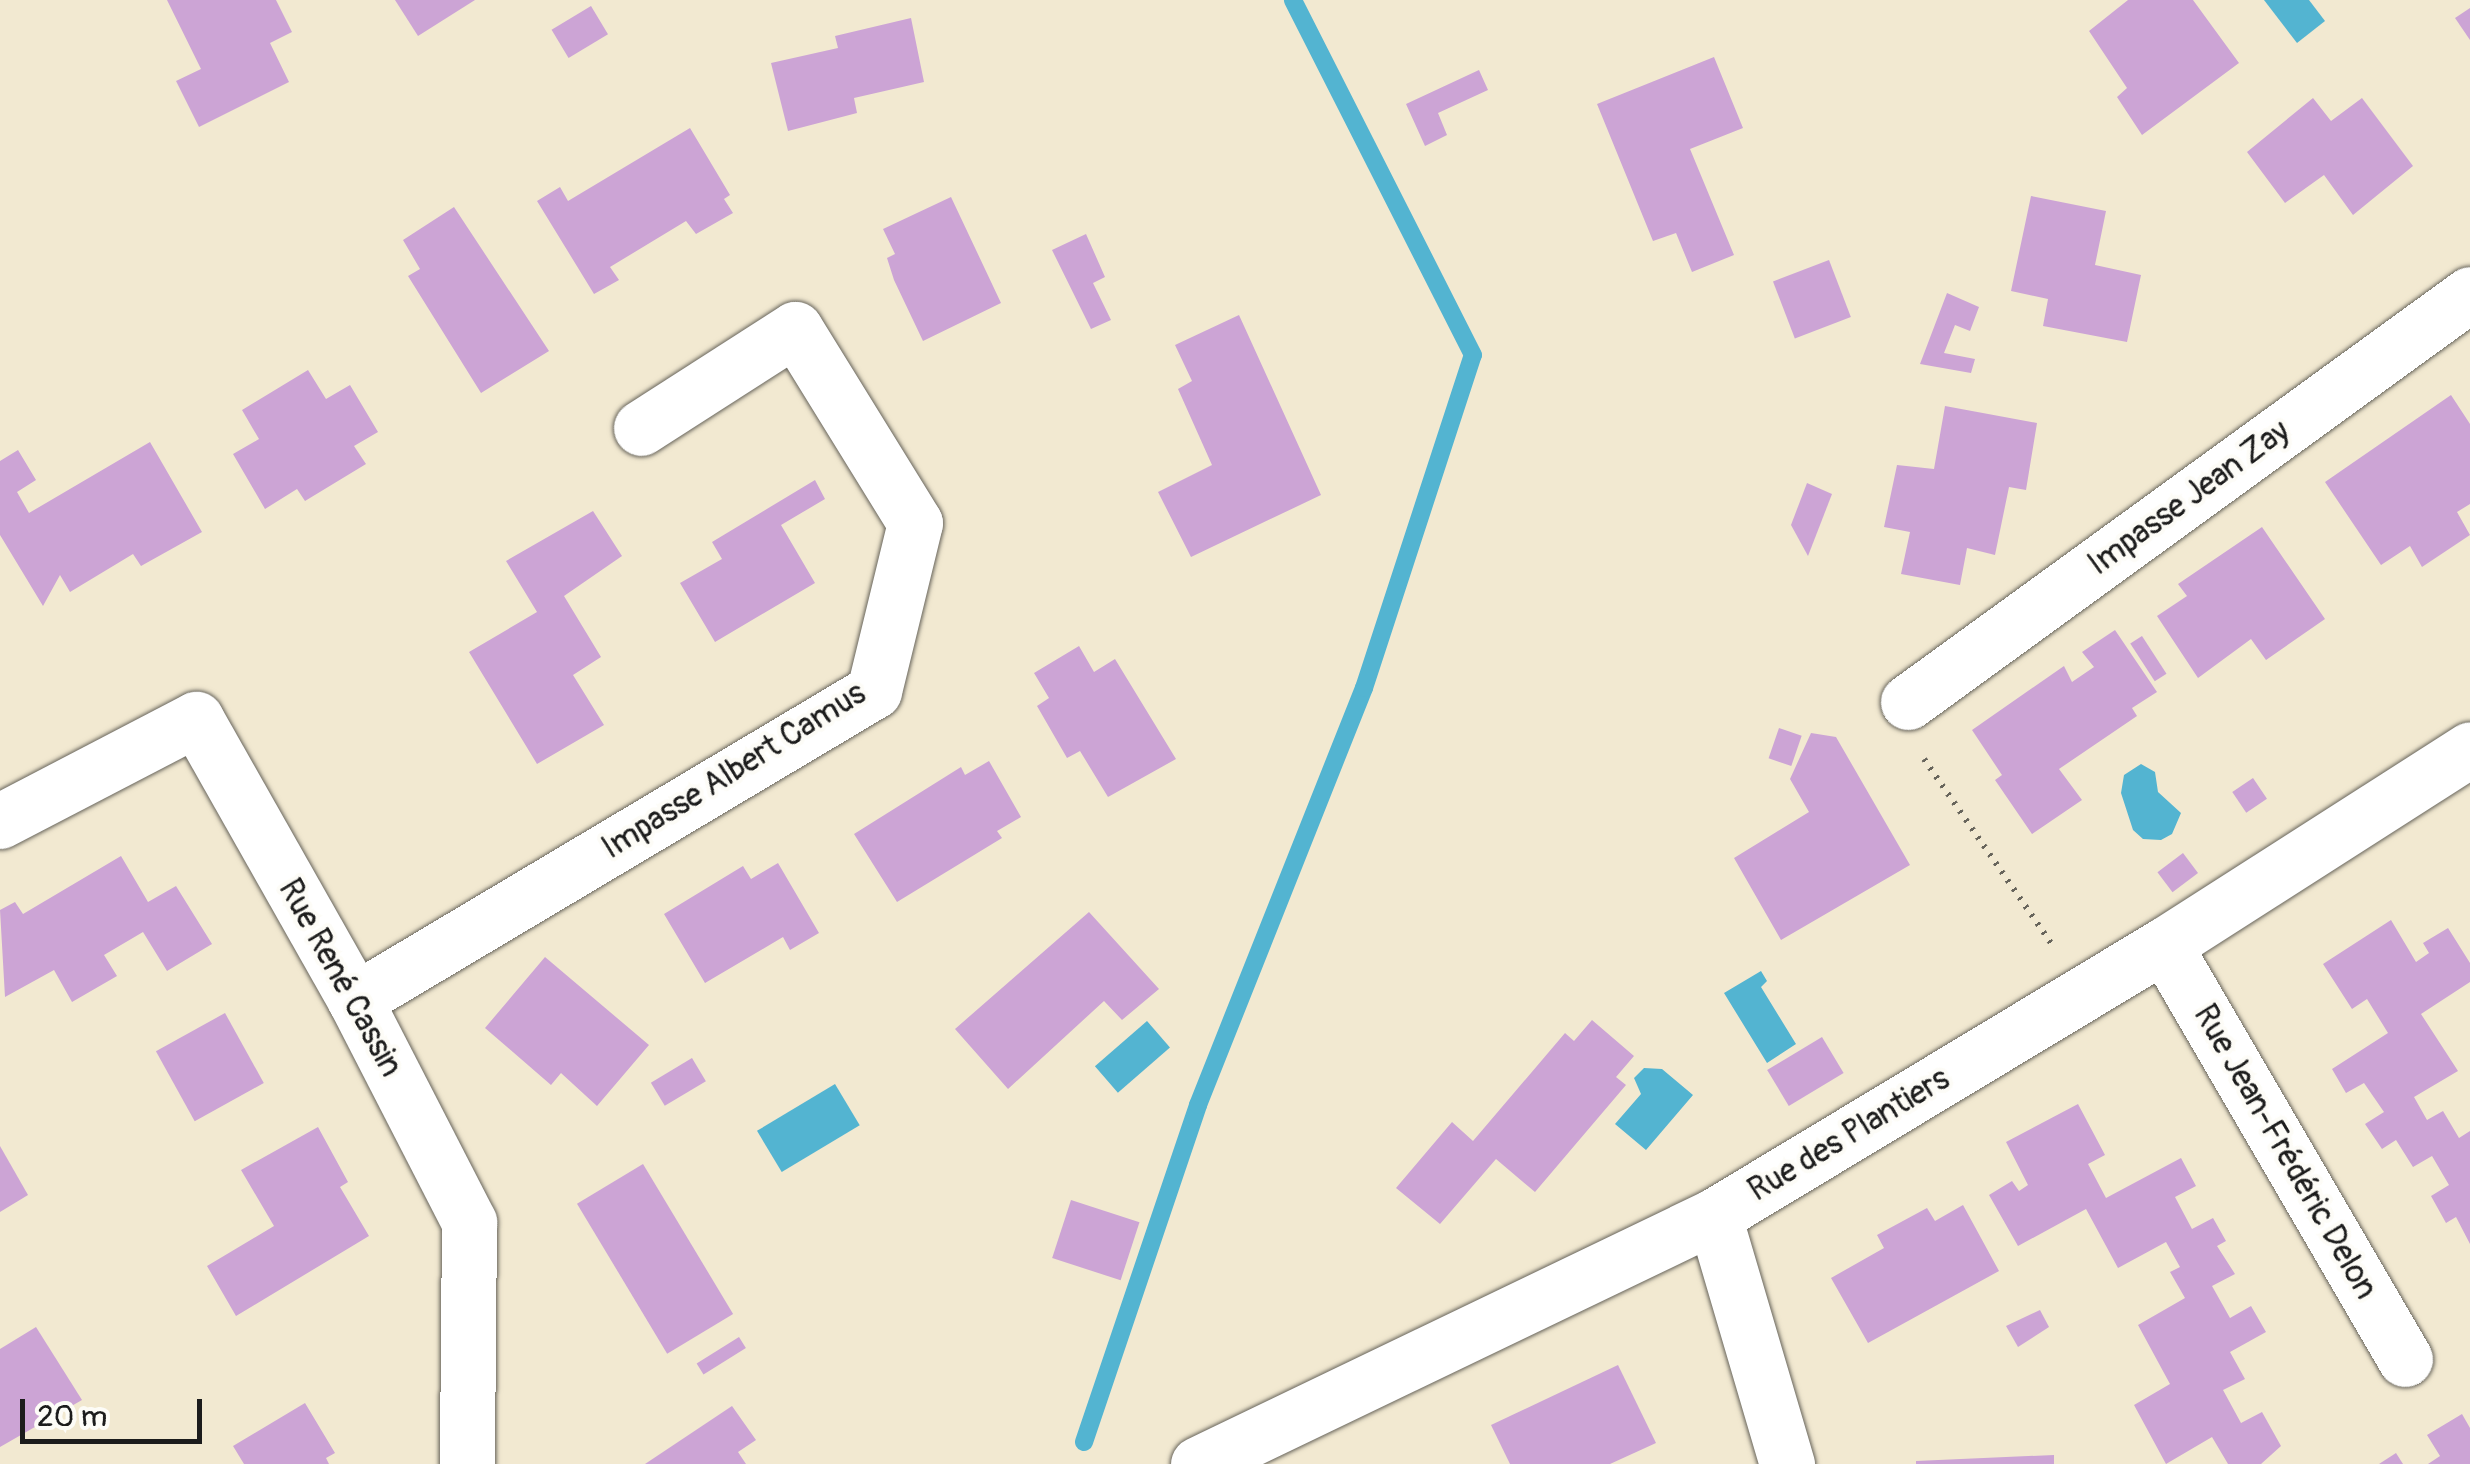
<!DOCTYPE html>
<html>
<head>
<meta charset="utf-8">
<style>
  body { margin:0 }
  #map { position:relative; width:2470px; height:1464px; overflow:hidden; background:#f2e9d1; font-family:Pangolin,sans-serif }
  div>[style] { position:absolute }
  .water>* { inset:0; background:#53b4d1; transform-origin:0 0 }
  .stream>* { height:18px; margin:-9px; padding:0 9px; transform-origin:9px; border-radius:9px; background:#53b4d1 }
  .building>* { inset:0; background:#cca4d5; transform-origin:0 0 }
  .path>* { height:6px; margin-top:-3px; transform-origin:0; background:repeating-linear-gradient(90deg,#67645b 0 2.5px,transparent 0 10.5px) }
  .roads { filter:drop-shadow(0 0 2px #67645b) drop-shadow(0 0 2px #67645b) }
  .minor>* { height:55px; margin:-27.5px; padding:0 27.5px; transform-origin:27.5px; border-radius:27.5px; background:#fff }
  span { translate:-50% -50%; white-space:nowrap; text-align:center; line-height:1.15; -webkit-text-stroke:8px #fdfcf7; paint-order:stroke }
  .street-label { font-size:32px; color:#1c1c1c }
  .scale { position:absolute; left:20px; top:1399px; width:182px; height:45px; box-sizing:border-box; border:5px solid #1c1c1c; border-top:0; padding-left:12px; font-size:30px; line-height:35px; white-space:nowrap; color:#1c1c1c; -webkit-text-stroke:8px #fdfcf7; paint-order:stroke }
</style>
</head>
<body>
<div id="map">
  <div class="water">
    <div style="clip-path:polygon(2264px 0,2309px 0,2325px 21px,2297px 43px)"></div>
    <div style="clip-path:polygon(2141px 764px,2155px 772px,2158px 792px,2181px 813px,2172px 834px,2161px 840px,2143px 839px,2133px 830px,2121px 793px,2124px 775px)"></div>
    <div style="clip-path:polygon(1761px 971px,1767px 981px,1761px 987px,1796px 1044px,1767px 1063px,1724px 993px)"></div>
    <div style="left:1147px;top:1021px;width:35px;height:69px;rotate:49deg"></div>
    <div style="clip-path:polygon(1644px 1068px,1662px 1069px,1693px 1095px,1646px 1150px,1615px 1124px,1641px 1094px,1634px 1078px)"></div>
    <div style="left:835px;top:1084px;width:48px;height:91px;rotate:59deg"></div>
  </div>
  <div class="stream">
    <div style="left:1084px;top:1442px;width:356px;rotate:-71.3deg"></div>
    <div style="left:1198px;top:1105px;width:449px;rotate:-68.3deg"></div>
    <div style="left:1364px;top:688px;width:350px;rotate:-71.9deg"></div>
    <div style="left:1473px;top:355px;width:398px;rotate:-116.9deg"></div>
  </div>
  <div class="building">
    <div style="clip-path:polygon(167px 0,276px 0,292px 32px,270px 43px,289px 82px,199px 127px,176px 81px,201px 69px)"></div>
    <div style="clip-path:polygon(395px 0,475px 0,418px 36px)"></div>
    <div style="clip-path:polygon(2128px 0,2193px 0,2239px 63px,2142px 135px,2117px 97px,2127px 88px,2089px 31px)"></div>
    <div style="left:591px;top:6px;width:33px;height:46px;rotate:59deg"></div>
    <div style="clip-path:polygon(2470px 8px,2470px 40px,2455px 18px)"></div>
    <div style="clip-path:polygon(911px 18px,924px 82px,854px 98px,857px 113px,788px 131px,771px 63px,838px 48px,835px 36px)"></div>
    <div style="clip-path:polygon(1714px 57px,1743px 128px,1690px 149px,1734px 255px,1692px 272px,1676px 233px,1653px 241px,1597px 104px)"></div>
    <div style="clip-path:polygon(1479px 70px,1488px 90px,1438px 113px,1447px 135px,1425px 146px,1406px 104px)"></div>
    <div style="clip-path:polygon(2313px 98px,2331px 121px,2362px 98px,2413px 166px,2353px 215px,2324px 175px,2285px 203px,2247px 152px)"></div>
    <div style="clip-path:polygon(690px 128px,730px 195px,724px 199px,733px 213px,696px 234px,686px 221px,610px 267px,619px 280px,594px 294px,537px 201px,560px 187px,568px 201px)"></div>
    <div style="clip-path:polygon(2031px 196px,2106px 211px,2095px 265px,2141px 275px,2127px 342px,2043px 326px,2048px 299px,2011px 291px)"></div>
    <div style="clip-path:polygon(951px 197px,1001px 303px,923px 341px,894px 280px,887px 258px,895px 254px,883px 229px)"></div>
    <div style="clip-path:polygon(454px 207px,549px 351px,481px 393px,408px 276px,420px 269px,403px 240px)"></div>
    <div style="clip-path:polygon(1086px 234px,1105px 277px,1093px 283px,1111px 320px,1091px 329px,1052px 250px)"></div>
    <div style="left:1829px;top:260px;width:61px;height:60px;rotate:69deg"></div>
    <div style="clip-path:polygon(1947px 293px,1979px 307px,1970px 331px,1955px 325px,1944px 353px,1975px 359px,1971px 373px,1920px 364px)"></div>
    <div style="clip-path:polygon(1239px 315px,1321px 495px,1191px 557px,1158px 492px,1212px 465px,1178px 389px,1192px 381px,1175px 345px)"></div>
    <div style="clip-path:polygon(308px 370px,326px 399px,350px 385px,378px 432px,354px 446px,366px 464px,305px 501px,297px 489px,265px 509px,233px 454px,259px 439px,242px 410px)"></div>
    <div style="clip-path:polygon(2451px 395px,2470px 424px,2470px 504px,2457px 512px,2470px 535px,2422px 567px,2410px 546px,2381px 565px,2325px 482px)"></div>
    <div style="clip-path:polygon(1945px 406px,2037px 423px,2026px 490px,2009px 487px,1995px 555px,1967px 548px,1960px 585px,1901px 574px,1910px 532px,1884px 527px,1897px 465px,1934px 469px)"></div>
    <div style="clip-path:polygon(150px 442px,202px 532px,141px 566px,133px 554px,70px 592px,60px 575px,43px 606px,0 535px,0 461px,18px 450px,36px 480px,17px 492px,29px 513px)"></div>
    <div style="clip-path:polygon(815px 480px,825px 499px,781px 525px,815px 583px,715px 642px,680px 583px,722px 559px,712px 542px)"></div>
    <div style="clip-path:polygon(1807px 483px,1832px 494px,1808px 556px,1791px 525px)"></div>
    <div style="clip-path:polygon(593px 511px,622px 556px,564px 596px,601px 657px,573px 675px,604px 725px,537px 764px,469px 652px,537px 612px,506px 561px)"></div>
    <div style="clip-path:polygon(2262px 527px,2325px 619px,2266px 660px,2251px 639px,2198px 678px,2157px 616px,2187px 596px,2178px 584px)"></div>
    <div style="clip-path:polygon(2115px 630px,2157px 692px,2132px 708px,2137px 716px,2059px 769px,2082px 800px,2032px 834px,1995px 780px,2002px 775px,1972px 730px,2064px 666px,2072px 682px,2094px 667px,2082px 652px)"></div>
    <div style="left:2142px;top:636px;width:45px;height:14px;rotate:57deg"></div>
    <div style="clip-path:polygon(1079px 646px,1094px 672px,1115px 659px,1176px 759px,1108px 797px,1080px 751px,1067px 758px,1037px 706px,1049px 698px,1034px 673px)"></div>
    <div style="left:1779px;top:728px;width:24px;height:32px;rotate:19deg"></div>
    <div style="clip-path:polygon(1811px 733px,1836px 737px,1910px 865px,1781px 940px,1734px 858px,1809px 812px,1790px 779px)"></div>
    <div style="clip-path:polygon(989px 761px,1021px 817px,997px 831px,1002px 838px,897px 902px,854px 834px,961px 767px,965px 775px)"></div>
    <div style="left:2253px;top:778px;width:25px;height:25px;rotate:56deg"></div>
    <div style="left:2183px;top:853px;width:25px;height:32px;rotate:53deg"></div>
    <div style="clip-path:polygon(121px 856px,148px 902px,176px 886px,212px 944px,167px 971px,143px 932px,104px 955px,117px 976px,72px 1002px,54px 970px,5px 997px,0 910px,15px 902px,23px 914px)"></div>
    <div style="clip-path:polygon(778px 863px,819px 933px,790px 950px,783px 937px,705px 983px,664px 914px,743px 866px,751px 879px)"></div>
    <div style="clip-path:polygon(1089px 912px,1159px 989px,1122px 1020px,1104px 1001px,1008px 1089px,955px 1029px)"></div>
    <div style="clip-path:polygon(2391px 920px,2416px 962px,2429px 953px,2423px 943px,2448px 928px,2470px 963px,2470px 982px,2421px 1014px,2458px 1071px,2414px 1097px,2427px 1120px,2443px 1111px,2459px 1138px,2470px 1131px,2470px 1244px,2456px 1217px,2446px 1223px,2431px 1196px,2449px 1185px,2432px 1156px,2413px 1167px,2396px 1140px,2382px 1149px,2365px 1124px,2384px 1112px,2364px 1083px,2346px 1093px,2332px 1069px,2388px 1033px,2367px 999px,2352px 1009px,2323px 964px)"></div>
    <div style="clip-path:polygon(545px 957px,649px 1045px,597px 1106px,561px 1073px,551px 1085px,485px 1028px)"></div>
    <div style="left:225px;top:1013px;width:80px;height:79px;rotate:61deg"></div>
    <div style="clip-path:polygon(1592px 1020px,1634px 1056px,1616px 1077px,1626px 1085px,1535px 1192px,1496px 1159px,1440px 1224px,1396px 1188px,1452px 1122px,1473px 1141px,1565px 1033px,1574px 1041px)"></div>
    <div style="left:1822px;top:1037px;width:42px;height:64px;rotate:59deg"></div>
    <div style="left:692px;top:1058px;width:27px;height:48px;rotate:59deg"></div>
    <div style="clip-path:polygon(2078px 1104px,2105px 1155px,2088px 1164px,2106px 1198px,2181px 1158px,2196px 1186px,2175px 1197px,2184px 1214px,2192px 1229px,2213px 1218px,2226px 1241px,2217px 1246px,2235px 1274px,2212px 1286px,2230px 1318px,2251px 1306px,2266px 1332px,2230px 1352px,2245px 1379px,2223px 1390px,2241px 1423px,2262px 1412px,2281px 1446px,2261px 1464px,2228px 1464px,2212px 1437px,2166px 1464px,2134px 1405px,2170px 1384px,2138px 1325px,2185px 1298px,2170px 1272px,2180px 1267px,2166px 1242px,2118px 1268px,2086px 1209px,2018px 1246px,1989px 1195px,2012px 1181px,2019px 1191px,2028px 1185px,2006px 1142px)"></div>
    <div style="clip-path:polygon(318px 1127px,348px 1182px,340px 1187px,369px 1236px,236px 1316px,207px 1266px,274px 1226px,241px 1170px)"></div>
    <div style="clip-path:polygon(0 1146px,28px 1195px,0 1212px)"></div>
    <div style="left:643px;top:1164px;width:175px;height:77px;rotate:59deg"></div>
    <div style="left:1071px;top:1200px;width:72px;height:61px;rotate:18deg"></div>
    <div style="clip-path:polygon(1963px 1205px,1999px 1271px,1868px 1343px,1831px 1278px,1884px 1248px,1877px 1235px,1927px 1208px,1935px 1221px)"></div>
    <div style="clip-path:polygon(2040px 1310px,2049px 1327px,2018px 1347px,2006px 1326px)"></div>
    <div style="clip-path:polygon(36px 1327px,82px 1400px,0 1447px,0 1349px)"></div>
    <div style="left:739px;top:1337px;width:13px;height:50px;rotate:58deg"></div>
    <div style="clip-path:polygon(1618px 1365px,1656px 1443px,1610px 1464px,1510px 1464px,1491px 1425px)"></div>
    <div style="clip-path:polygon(305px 1403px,335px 1453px,326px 1458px,329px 1464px,244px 1464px,233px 1446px)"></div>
    <div style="clip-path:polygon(732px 1406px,756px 1440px,738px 1452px,746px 1464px,645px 1464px)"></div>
    <div style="clip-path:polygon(2462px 1414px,2470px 1428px,2470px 1464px,2428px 1464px,2440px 1456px,2427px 1435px)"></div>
    <div style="clip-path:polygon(2396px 1453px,2403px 1464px,2379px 1464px)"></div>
    <div style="clip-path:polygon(2054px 1455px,2054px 1464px,1916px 1464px,1916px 1461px)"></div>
  </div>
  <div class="path">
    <div style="left:1924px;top:759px;width:227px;rotate:55.4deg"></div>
  </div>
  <div class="roads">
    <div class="minor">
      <div style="left:1908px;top:702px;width:694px;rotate:-35.98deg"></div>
      <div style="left:0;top:821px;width:221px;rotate:-27.5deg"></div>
      <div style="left:196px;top:719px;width:323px;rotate:60.5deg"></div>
      <div style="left:355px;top:1000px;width:250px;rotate:62.8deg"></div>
      <div style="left:469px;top:1222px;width:242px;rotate:90.5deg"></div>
      <div style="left:2164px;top:945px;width:479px;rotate:59.8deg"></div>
      <div style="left:355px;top:1000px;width:604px;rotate:-30.77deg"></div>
      <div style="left:874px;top:691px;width:173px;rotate:-76.3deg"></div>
      <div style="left:915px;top:523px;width:228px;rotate:-121.7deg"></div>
      <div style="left:795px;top:329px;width:183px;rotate:147.3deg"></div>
      <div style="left:1714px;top:1216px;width:259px;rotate:73.6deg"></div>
      <div style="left:1198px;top:1464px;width:573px;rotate:-25.67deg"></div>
      <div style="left:1714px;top:1216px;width:525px;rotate:-31.06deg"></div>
      <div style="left:2164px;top:945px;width:363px;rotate:-32.6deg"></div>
    </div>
  </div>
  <div class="street-label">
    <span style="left:2189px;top:498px;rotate:-36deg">Impasse Jean Zay</span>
    <span style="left:734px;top:771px;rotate:-32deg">Impasse Albert Camus</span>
    <span style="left:340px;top:978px;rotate:61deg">Rue René Cassin</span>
    <span style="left:1849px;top:1135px;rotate:-31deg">Rue des Plantiers</span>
    <span style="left:2285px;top:1152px;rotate:60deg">Rue Jean-Frédéric Delon</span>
  </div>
  <div class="scale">20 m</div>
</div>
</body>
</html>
